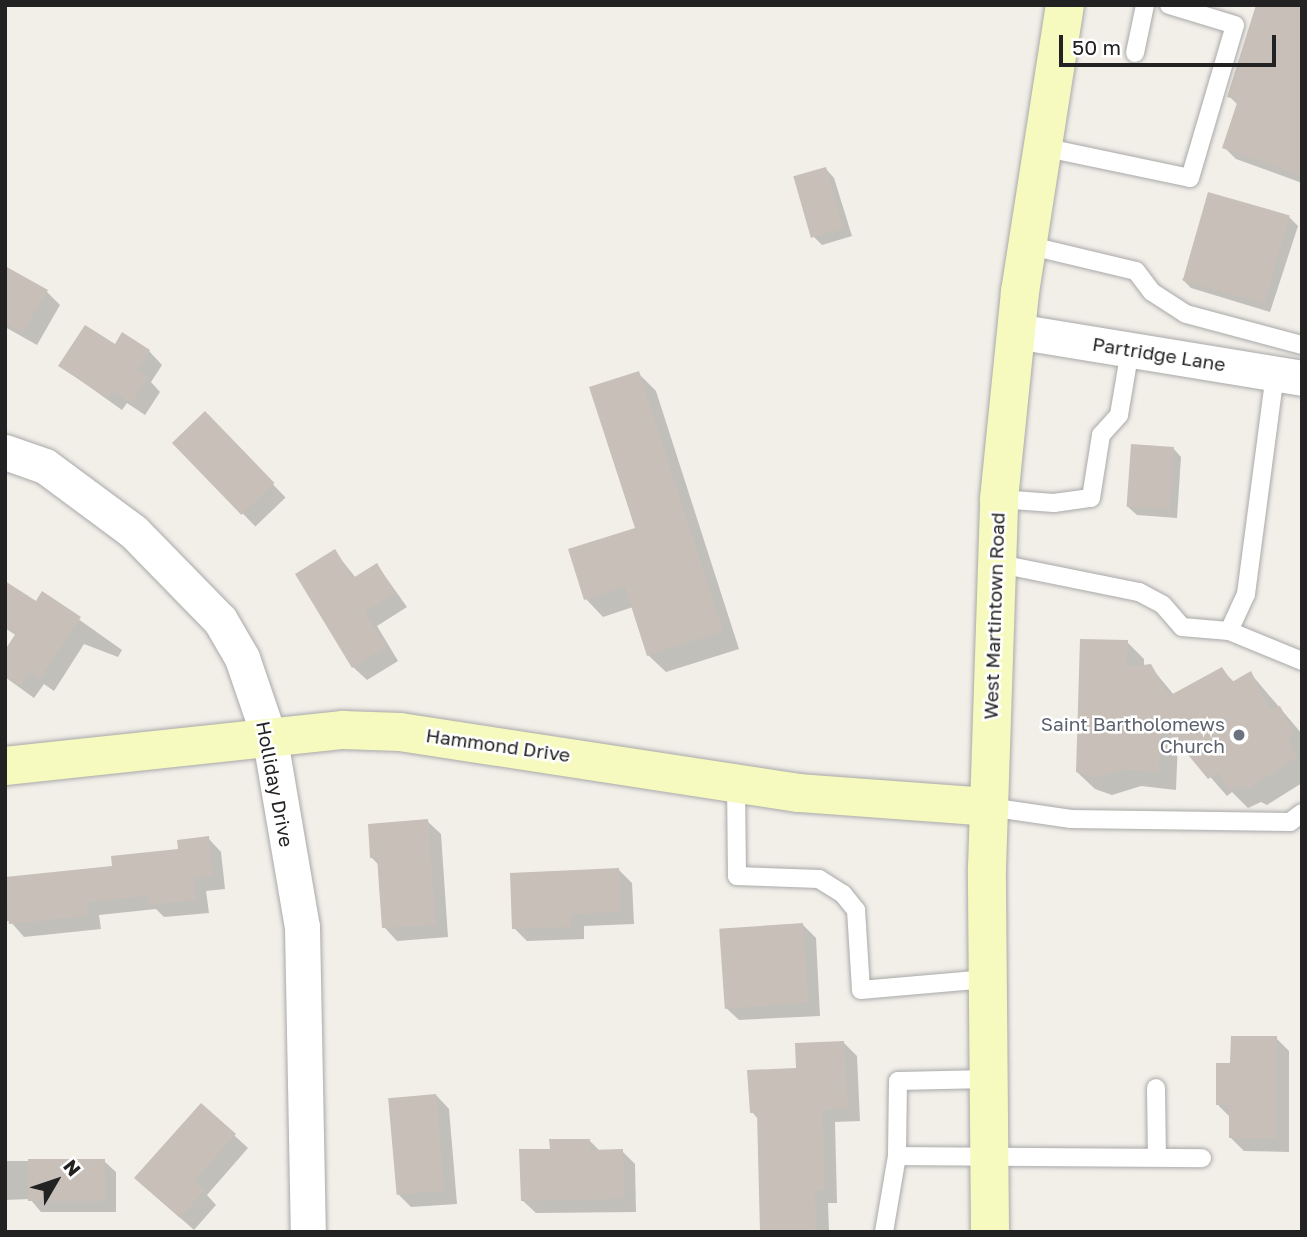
<!DOCTYPE html>
<html>
<head>
<meta charset="utf-8">
<style>
  body { margin:0 }
  #map { position:relative; width:1307px; height:1237px; overflow:hidden; background:#f2efe9; font-family:"Golos Text",sans-serif }
  div>[style] { position:absolute }
  .shadow>* { inset:0; background:#0003; transform-origin:0 0 }
  .building>* { inset:0; background:#c7bfb8; transform-origin:0 0 }
  .roads { filter:drop-shadow(0 0 2px #a9a9a9) drop-shadow(0 0 2px #a9a9a9) }
  .lane>* { height:18px; margin:-9px; padding:0 9px; transform-origin:9px; border-radius:9px; background:#fff }
  .street>* { height:35px; margin:-17.5px; padding:0 17.5px; transform-origin:17.5px; border-radius:17.5px; background:#fff }
  .secondary>* { height:38px; margin:-19px; padding:0 19px; transform-origin:19px; border-radius:19px; background:#f7fabf }
  .dots>* { width:19px; height:19px; translate:-50% -50%; box-sizing:border-box; border:4px solid #fff; border-radius:50% }
  span { translate:-50% -50%; white-space:nowrap; text-align:center; line-height:1.15; -webkit-text-stroke:5px #fff; paint-order:stroke }
  .street-label { font-size:19px; color:#222 }
  .worship-label { font-size:19px; color:#5b616d }
  .right { translate:-100% -50%; text-align:right }
  .frame { position:absolute; inset:0; border:7px solid #222; pointer-events:none }
  .north { position:absolute; left:21px; top:1146px; width:70px; height:70px; -webkit-text-stroke:5px #fff; paint-order:stroke; rotate:51deg; font-size:19px; font-weight:700; line-height:28px; text-align:center; color:#222 }
  .north::after { content:''; display:block; margin:auto; width:24px; height:32px; background:#222; clip-path:polygon(50% 0,100% 100%,50% 72%,0 100%) }
  .scale { position:absolute; left:1059px; top:35px; width:217px; height:32px; box-sizing:border-box; border:4px solid #222; border-top:0; padding-left:9px; font-size:21px; line-height:24px; white-space:nowrap; color:#222; -webkit-text-stroke:5px #fff; paint-order:stroke }
</style>
</head>
<body>
<div id="map">
  <div class="shadow">
    <div style="clip-path:polygon(1302px 5px,1302px 183px,1236px 159px,1224px 147px,1238px 105px,1229px 96px)"></div>
    <div style="clip-path:polygon(826px 169px,834px 178px,852px 236px,822px 245px,813px 236px)"></div>
    <div style="clip-path:polygon(1289px 217px,1298px 226px,1270px 312px,1191px 288px,1182px 279px)"></div>
    <div style="clip-path:polygon(5px 268px,47px 292px,60px 305px,37px 345px,5px 327px)"></div>
    <div style="clip-path:polygon(115px 347px,149px 351px,162px 365px,151px 382px,160px 392px,145px 415px,127px 403px,122px 410px,60px 366px)"></div>
    <div style="clip-path:polygon(638px 373px,656px 391px,739px 649px,666px 672px,648px 655px,633px 607px,603px 617px,586px 599px,637px 529px)"></div>
    <div style="left:205px;top:414px;width:116px;height:42px;rotate:46deg"></div>
    <div style="clip-path:polygon(1173px 448px,1181px 457px,1177px 518px,1137px 515px,1128px 507px)"></div>
    <div style="clip-path:polygon(335px 552px,356px 578px,377px 565px,407px 607px,377px 626px,398px 661px,367px 680px,353px 667px)"></div>
    <div style="clip-path:polygon(43px 594px,122px 650px,118px 657px,84px 644px,54px 691px,44px 684px,34px 698px,5px 677px,5px 654px,17px 636px,5px 628px,5px 618px,28px 615px)"></div>
    <div style="clip-path:polygon(1127px 642px,1144px 659px,1144px 667px,1150px 666px,1174px 695px,1221px 669px,1235px 683px,1251px 674px,1302px 734px,1302px 783px,1267px 805px,1261px 802px,1248px 808px,1232px 792px,1227px 796px,1178px 740px,1176px 790px,1141px 786px,1112px 795px,1095px 789px,1077px 772px)"></div>
    <div style="clip-path:polygon(427px 821px,441px 834px,448px 937px,397px 941px,384px 927px,379px 865px,372px 858px)"></div>
    <div style="clip-path:polygon(208px 838px,221px 852px,225px 889px,206px 891px,209px 913px,164px 917px,156px 909px,99px 915px,101px 929px,24px 937px,10px 921px,5px 921px,5px 879px,114px 867px,180px 851px)"></div>
    <div style="clip-path:polygon(619px 870px,632px 883px,634px 924px,584px 926px,584px 939px,527px 941px,514px 928px)"></div>
    <div style="clip-path:polygon(802px 924px,816px 938px,820px 1016px,739px 1020px,725px 1007px)"></div>
    <div style="clip-path:polygon(1276px 1038px,1289px 1051px,1289px 1152px,1244px 1151px,1231px 1138px,1231px 1118px,1217px 1104px,1232px 1065px)"></div>
    <div style="clip-path:polygon(844px 1043px,857px 1056px,860px 1121px,835px 1122px,837px 1203px,828px 1203px,829px 1232px,762px 1232px,759px 1120px,752px 1112px,798px 1069px)"></div>
    <div style="clip-path:polygon(436px 1095px,449px 1109px,457px 1204px,411px 1207px,398px 1194px)"></div>
    <div style="clip-path:polygon(201px 1105px,248px 1148px,207px 1195px,216px 1205px,194px 1230px,150px 1191px)"></div>
    <div style="clip-path:polygon(589px 1140px,600px 1151px,622px 1151px,635px 1164px,636px 1212px,536px 1213px,522px 1200px,551px 1151px)"></div>
    <div style="clip-path:polygon(5px 1161px,104px 1161px,116px 1172px,116px 1212px,41px 1212px,30px 1199px,5px 1200px)"></div>
  </div>
  <div class="building">
    <div style="clip-path:polygon(1256px 5px,1302px 5px,1302px 176px,1222px 148px,1238px 100px,1227px 97px)"></div>
    <div style="left:826px;top:167px;width:64px;height:34px;rotate:74deg"></div>
    <div style="left:1208px;top:192px;width:85px;height:92px;rotate:16deg"></div>
    <div style="clip-path:polygon(5px 266px,48px 290px,23px 333px,5px 323px)"></div>
    <div style="clip-path:polygon(85px 325px,115px 344px,122px 332px,150px 350px,138px 370px,148px 377px,132px 403px,113px 391px,108px 398px,58px 366px)"></div>
    <div style="clip-path:polygon(639px 371px,723px 631px,647px 656px,625px 587px,584px 600px,568px 549px,635px 528px,589px 387px)"></div>
    <div style="left:205px;top:411px;width:100px;height:46px;rotate:46deg"></div>
    <div style="left:1131px;top:444px;width:43px;height:63px;rotate:4deg"></div>
    <div style="clip-path:polygon(335px 549px,353px 578px,377px 563px,395px 593px,365px 612px,386px 647px,352px 668px,295px 574px)"></div>
    <div style="clip-path:polygon(5px 581px,36px 601px,42px 591px,81px 617px,40px 679px,30px 672px,21px 686px,5px 676px,5px 650px,16px 633px,5px 626px)"></div>
    <div style="clip-path:polygon(1080px 639px,1128px 640px,1127px 667px,1151px 664px,1169px 696px,1222px 667px,1232px 682px,1251px 671px,1269px 709px,1280px 706px,1295px 734px,1288px 737px,1298px 757px,1248px 789px,1243px 785px,1229px 791px,1218px 773px,1208px 779px,1161px 722px,1159px 773px,1123px 769px,1093px 778px,1076px 772px)"></div>
    <div style="clip-path:polygon(428px 819px,436px 925px,382px 928px,377px 858px,370px 858px,368px 824px)"></div>
    <div style="clip-path:polygon(209px 836px,213px 876px,194px 878px,196px 900px,149px 905px,148px 896px,87px 902px,88px 916px,9px 924px,5px 877px,112px 866px,111px 856px,178px 849px,177px 840px)"></div>
    <div style="clip-path:polygon(619px 868px,621px 912px,571px 914px,571px 927px,512px 929px,510px 873px)"></div>
    <div style="left:803px;top:923px;width:80px;height:84px;rotate:86deg"></div>
    <div style="clip-path:polygon(1231px 1036px,1277px 1036px,1276px 1139px,1229px 1138px,1229px 1105px,1216px 1105px,1216px 1063px,1230px 1063px)"></div>
    <div style="clip-path:polygon(844px 1041px,848px 1108px,823px 1110px,825px 1190px,815px 1191px,816px 1232px,760px 1232px,757px 1113px,750px 1113px,747px 1070px,796px 1068px,795px 1043px)"></div>
    <div style="left:436px;top:1094px;width:97px;height:48px;rotate:85deg"></div>
    <div style="clip-path:polygon(201px 1103px,236px 1134px,194px 1181px,205px 1190px,180px 1218px,134px 1178px)"></div>
    <div style="clip-path:polygon(549px 1139px,590px 1139px,590px 1150px,623px 1149px,624px 1199px,521px 1201px,519px 1149px,550px 1149px)"></div>
    <div style="left:28px;top:1159px;width:77px;height:42px"></div>
  </div>
  <div class="roads">
    <div class="lane">
      <div style="left:1135px;top:53px;width:49px;rotate:-78.2deg"></div>
      <div style="left:1042px;top:147px;width:151px;rotate:11.8deg"></div>
      <div style="left:1190px;top:178px;width:159px;rotate:-73.6deg"></div>
      <div style="left:1235px;top:25px;width:69px;rotate:-163.1deg"></div>
      <div style="left:1027px;top:245px;width:112px;rotate:13.4deg"></div>
      <div style="left:1136px;top:271px;width:26px;rotate:53deg"></div>
      <div style="left:1152px;top:292px;width:40px;rotate:32.9deg"></div>
      <div style="left:1186px;top:314px;width:120px;rotate:15deg"></div>
      <div style="left:999px;top:499px;width:55px;rotate:4.2deg"></div>
      <div style="left:1054px;top:503px;width:37px;rotate:-8deg"></div>
      <div style="left:1091px;top:498px;width:64px;rotate:-81deg"></div>
      <div style="left:1101px;top:435px;width:27px;rotate:-48deg"></div>
      <div style="left:1119px;top:415px;width:66px;rotate:-80.4deg"></div>
      <div style="left:995px;top:563px;width:147px;rotate:11.4deg"></div>
      <div style="left:1139px;top:592px;width:27px;rotate:28deg"></div>
      <div style="left:1163px;top:605px;width:29px;rotate:49deg"></div>
      <div style="left:1182px;top:627px;width:47px;rotate:4.9deg"></div>
      <div style="left:1229px;top:631px;width:79px;rotate:22.3deg"></div>
      <div style="left:1229px;top:631px;width:41px;rotate:-65.3deg"></div>
      <div style="left:1246px;top:594px;width:222px;rotate:-82.5deg"></div>
      <div style="left:736px;top:782px;width:94px;rotate:89.4deg"></div>
      <div style="left:737px;top:876px;width:82px;rotate:2.1deg"></div>
      <div style="left:819px;top:879px;width:28px;rotate:32deg"></div>
      <div style="left:843px;top:894px;width:21px;rotate:51deg"></div>
      <div style="left:856px;top:910px;width:80px;rotate:86.4deg"></div>
      <div style="left:861px;top:990px;width:126px;rotate:-5deg"></div>
      <div style="left:989px;top:807px;width:83px;rotate:8.3deg"></div>
      <div style="left:1071px;top:819px;width:219px;rotate:0.8deg"></div>
      <div style="left:1290px;top:822px;width:15px;rotate:-37deg"></div>
      <div style="left:988px;top:1079px;width:90px;rotate:178.7deg"></div>
      <div style="left:898px;top:1081px;width:75px;rotate:90.8deg"></div>
      <div style="left:897px;top:1156px;width:305px;rotate:0.4deg"></div>
      <div style="left:1156px;top:1088px;width:69px;rotate:89.2deg"></div>
      <div style="left:884px;top:1232px;width:77px;rotate:-80.3deg"></div>
    </div>
    <div class="street">
      <div style="left:1016px;top:331px;width:290px;rotate:9.3deg"></div>
      <div style="left:5px;top:452px;width:42px;rotate:19.3deg"></div>
      <div style="left:45px;top:466px;width:109px;rotate:36.5deg"></div>
      <div style="left:133px;top:531px;width:124px;rotate:45.7deg"></div>
      <div style="left:220px;top:620px;width:44px;rotate:59.9deg"></div>
      <div style="left:242px;top:658px;width:87px;rotate:71.1deg"></div>
      <div style="left:270px;top:740px;width:190px;rotate:80.3deg"></div>
      <div style="left:302px;top:927px;width:305px;rotate:88.9deg"></div>
    </div>
    <div class="secondary">
      <div style="left:5px;top:766px;width:340px;rotate:-6.1deg"></div>
      <div style="left:343px;top:730px;width:57px;rotate:2deg"></div>
      <div style="left:400px;top:732px;width:404px;rotate:8.7deg"></div>
      <div style="left:799px;top:793px;width:191px;rotate:4.2deg"></div>
      <div style="left:990px;top:1232px;width:364px;rotate:-90.5deg"></div>
      <div style="left:987px;top:868px;width:369px;rotate:-88.1deg"></div>
      <div style="left:999px;top:499px;width:208px;rotate:-84.2deg"></div>
      <div style="left:1020px;top:292px;width:291px;rotate:-81.1deg"></div>
    </div>
  </div>
  <div class="dots">
    <div style="left:1239px;top:735px;background:#6b7280"></div>
  </div>
  <div class="street-label">
    <span style="left:1159px;top:354px;rotate:9deg">Partridge Lane</span>
    <span style="left:994px;top:616px;rotate:-88deg">West Martintown Road</span>
    <span style="left:498px;top:745px;rotate:8deg">Hammond Drive</span>
    <span style="left:275px;top:784px;rotate:79deg">Holliday Drive</span>
  </div>
  <div class="worship-label">
    <span class="right" style="left:1225px;top:735px">Saint Bartholomews<br>Church</span>
  </div>
  <div class="frame"></div>
  <div class="north">N</div>
  <div class="scale">50 m</div>
</div>
</body>
</html>
